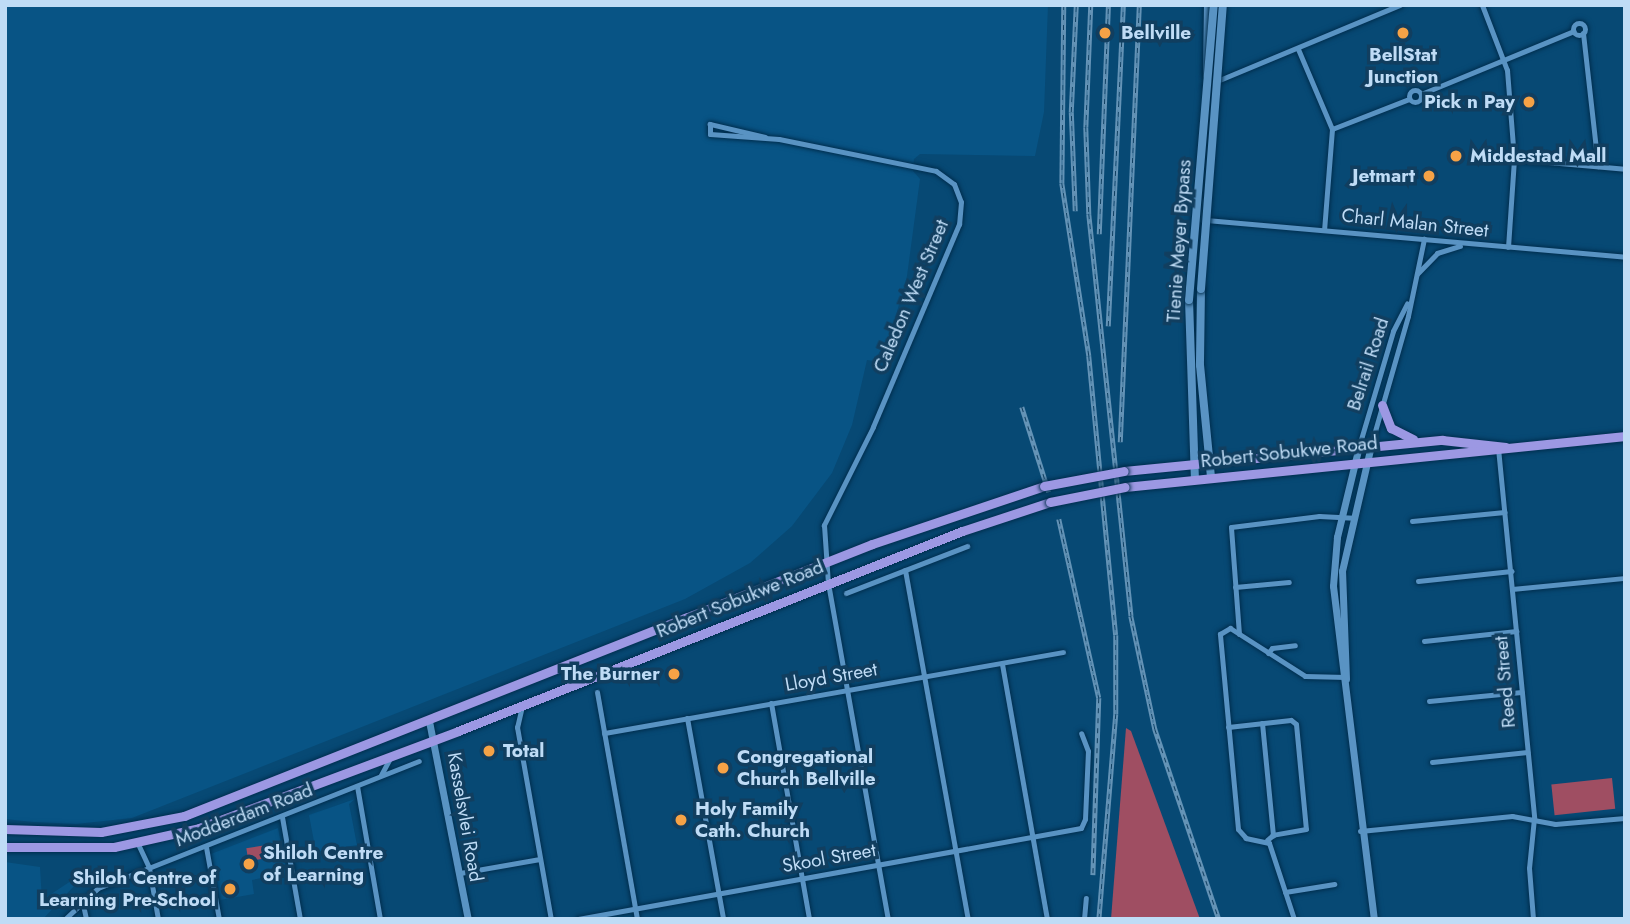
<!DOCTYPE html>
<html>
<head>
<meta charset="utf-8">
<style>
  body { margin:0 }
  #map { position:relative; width:1630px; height:924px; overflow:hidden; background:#074974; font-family:Jost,sans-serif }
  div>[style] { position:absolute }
  .built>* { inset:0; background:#085485 }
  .green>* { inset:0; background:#9f4e62; transform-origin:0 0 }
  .roads { filter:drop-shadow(0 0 2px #002e4e) drop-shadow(0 0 2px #002e4e) }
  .minor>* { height:5px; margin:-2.5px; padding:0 2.5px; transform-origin:2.5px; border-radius:2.5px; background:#5993c3 }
  .minor>.ring { margin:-2.5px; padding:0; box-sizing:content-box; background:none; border:5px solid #5993c3; border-radius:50% }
  .tertiary>* { height:7px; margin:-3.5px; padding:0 3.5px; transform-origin:3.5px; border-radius:3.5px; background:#5993c3 }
  .secondary>* { height:8px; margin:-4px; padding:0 4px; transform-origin:4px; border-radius:4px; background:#5993c3 }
  .primary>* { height:9px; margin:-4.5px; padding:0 4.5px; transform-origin:4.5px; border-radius:4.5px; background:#9c98e3 }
  .rail>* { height:4.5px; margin-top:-2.25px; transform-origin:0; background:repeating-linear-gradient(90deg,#113e5f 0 5px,#6493b6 0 10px); box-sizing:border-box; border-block:2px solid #6493b6 }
  .bridges { filter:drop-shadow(0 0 2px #002e4e) drop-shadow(0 0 2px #002e4e) }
  .secondary-bridge>* { height:8px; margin:-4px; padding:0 4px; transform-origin:4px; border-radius:4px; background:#5993c3 }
  .primary-bridge>* { height:9px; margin:-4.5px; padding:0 4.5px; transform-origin:4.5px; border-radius:4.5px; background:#9c98e3 }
  .dots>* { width:19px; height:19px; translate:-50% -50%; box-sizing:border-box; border:4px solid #113e5f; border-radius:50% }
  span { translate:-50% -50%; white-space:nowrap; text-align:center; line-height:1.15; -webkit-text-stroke:7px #113e5f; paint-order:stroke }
  .poi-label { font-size:19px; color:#bfdcf6; font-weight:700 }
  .left { translate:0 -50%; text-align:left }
  .right { translate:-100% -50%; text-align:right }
  .street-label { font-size:19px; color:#bfdcf6 }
  .frame { position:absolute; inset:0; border:7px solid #bfdcf6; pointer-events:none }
</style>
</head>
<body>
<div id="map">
  <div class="built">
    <div style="clip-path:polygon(5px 5px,1048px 5px,1044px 112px,1035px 156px,920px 154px,914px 159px,913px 171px,920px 179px,907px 276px,891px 333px,874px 361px,867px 360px,852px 425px,832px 473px,792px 526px,750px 563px,685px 599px,132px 818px,76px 824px,33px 822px,5px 819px)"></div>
    <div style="clip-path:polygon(355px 799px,349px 804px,357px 845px,316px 852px,309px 815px)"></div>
    <div style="clip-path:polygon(278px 828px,287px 873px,252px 880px,254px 894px,220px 900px,211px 854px)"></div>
    <div style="clip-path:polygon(5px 862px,40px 867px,42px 900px,74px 879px,76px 884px,43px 919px,5px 919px)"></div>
  </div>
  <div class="green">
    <div style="clip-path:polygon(1126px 728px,1131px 731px,1200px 919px,1111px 919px)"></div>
    <div style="left:1612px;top:778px;width:31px;height:61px;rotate:84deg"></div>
    <div style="left:273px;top:844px;width:13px;height:27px;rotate:81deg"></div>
  </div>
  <div class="roads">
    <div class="minor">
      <div style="left:1482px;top:5px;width:70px;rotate:69deg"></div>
      <div style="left:1507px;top:70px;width:89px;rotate:85.5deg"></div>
      <div style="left:1514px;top:159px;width:88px;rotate:93.9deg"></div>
      <div class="ring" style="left:1573px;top:23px;width:7px;height:7px"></div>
      <div style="left:1583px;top:33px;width:134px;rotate:83.6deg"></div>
      <div style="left:1298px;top:49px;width:87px;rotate:67deg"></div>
      <div style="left:1332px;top:129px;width:101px;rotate:94.5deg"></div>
      <div style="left:1205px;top:75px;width:70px;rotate:-89.2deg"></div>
      <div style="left:1205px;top:86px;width:211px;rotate:-22.6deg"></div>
      <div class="ring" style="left:1409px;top:90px;width:7px;height:7px"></div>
      <div style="left:1421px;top:94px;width:165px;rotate:-22.4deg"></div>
      <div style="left:1332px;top:129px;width:83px;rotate:-21.3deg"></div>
      <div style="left:765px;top:137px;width:57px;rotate:-166.7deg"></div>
      <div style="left:710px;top:124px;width:10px;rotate:90deg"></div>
      <div style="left:710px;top:134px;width:69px;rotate:4.1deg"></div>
      <div style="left:779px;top:139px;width:160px;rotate:11.5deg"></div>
      <div style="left:936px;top:171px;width:22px;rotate:36deg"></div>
      <div style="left:954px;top:184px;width:19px;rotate:69deg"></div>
      <div style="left:961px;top:202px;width:22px;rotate:95deg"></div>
      <div style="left:959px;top:224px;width:220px;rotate:113deg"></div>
      <div style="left:873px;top:427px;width:110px;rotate:116.6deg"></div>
      <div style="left:824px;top:525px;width:58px;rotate:86.1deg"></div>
      <div style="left:828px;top:583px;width:341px;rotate:79.9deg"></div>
      <div style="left:1514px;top:159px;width:111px;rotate:5.1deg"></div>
      <div style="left:1202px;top:220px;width:20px;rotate:-84deg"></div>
      <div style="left:1206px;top:220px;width:421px;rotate:5deg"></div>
      <div style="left:1417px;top:274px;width:29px;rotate:-46deg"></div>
      <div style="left:1437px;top:253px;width:24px;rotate:-17deg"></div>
      <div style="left:1371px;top:445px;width:134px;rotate:-74deg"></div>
      <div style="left:1408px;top:316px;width:79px;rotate:-78.3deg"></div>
      <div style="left:1359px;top:446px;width:120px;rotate:-73.5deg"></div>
      <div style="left:1393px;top:331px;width:31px;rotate:-63deg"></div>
      <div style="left:1498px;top:448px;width:372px;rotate:84.4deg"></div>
      <div style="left:1534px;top:818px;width:50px;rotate:95.7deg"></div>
      <div style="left:1529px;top:868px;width:51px;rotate:85.5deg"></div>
      <div style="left:1412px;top:521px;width:93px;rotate:-5.5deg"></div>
      <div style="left:905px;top:570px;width:355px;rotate:79.8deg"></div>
      <div style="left:1418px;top:581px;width:94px;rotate:-6.1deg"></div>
      <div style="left:1235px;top:587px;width:54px;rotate:-5.3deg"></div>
      <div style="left:1512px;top:589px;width:114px;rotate:-5.6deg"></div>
      <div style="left:846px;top:593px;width:130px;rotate:-21.2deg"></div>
      <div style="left:1239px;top:634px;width:107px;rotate:-94.3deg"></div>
      <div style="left:1231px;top:527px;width:89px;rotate:-7.1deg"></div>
      <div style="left:1319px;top:516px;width:34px;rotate:3deg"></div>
      <div style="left:1424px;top:641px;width:93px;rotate:-6.2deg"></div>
      <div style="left:1268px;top:653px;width:6px;rotate:-51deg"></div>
      <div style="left:1272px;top:648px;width:23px;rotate:-7deg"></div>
      <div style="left:1002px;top:664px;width:259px;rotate:80deg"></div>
      <div style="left:597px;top:692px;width:230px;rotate:80deg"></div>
      <div style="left:1429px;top:701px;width:93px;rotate:-5.5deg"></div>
      <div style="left:771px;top:703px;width:219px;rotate:80deg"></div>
      <div style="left:522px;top:706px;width:22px;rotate:103deg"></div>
      <div style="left:517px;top:727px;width:195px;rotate:80deg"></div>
      <div style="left:687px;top:718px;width:204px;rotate:79.8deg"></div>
      <div style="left:1262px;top:723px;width:113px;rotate:84.4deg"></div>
      <div style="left:1228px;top:727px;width:63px;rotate:-6.3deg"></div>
      <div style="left:1291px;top:720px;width:6px;rotate:39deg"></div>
      <div style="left:1296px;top:724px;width:105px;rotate:84.6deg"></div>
      <div style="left:1306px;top:829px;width:34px;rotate:170deg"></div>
      <div style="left:1273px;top:835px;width:8px;rotate:140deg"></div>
      <div style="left:604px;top:733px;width:466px;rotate:-10deg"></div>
      <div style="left:1432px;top:762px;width:96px;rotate:-6deg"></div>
      <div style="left:381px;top:775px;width:21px;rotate:-62deg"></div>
      <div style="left:357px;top:786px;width:135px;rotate:80.2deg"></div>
      <div style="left:282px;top:817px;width:104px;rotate:80deg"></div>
      <div style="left:1360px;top:831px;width:153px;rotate:-5.6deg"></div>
      <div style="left:1512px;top:816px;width:44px;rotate:10.5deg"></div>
      <div style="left:1555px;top:824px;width:70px;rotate:-4.9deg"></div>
      <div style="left:138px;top:844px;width:26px;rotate:65deg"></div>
      <div style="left:149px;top:868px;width:52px;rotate:80deg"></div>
      <div style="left:206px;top:847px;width:73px;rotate:79.8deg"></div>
      <div style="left:460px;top:873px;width:81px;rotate:-9.9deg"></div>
      <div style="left:1285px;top:892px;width:50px;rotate:-9.3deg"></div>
      <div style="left:82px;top:900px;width:19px;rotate:78deg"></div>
      <div style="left:65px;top:919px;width:45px;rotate:-43.2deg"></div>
      <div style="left:98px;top:888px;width:345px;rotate:-21.6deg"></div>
      <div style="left:578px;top:919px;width:511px;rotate:-10.25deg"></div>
      <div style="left:1081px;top:828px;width:10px;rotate:-66deg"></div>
      <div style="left:1085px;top:819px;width:68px;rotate:-87.5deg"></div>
      <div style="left:1088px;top:751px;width:19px;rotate:-111deg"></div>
      <div style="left:1084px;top:919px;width:21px;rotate:-85deg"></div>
      <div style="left:1294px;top:919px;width:80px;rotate:-108.2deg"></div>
      <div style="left:1269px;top:843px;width:24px;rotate:-168deg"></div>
      <div style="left:1246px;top:838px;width:12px;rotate:-132deg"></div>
      <div style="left:1238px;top:829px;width:196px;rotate:-95.3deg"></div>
      <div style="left:1220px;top:634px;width:12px;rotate:-31deg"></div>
      <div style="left:1230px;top:628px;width:89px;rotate:32.6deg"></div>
      <div style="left:1305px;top:676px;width:41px;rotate:1.4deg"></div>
    </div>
    <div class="tertiary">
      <div style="left:1359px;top:446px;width:94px;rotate:103.6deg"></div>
      <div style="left:1337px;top:537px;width:49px;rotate:94.7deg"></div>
      <div style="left:1333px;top:586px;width:336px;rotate:83deg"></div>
      <div style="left:1346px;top:679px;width:108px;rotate:-92.1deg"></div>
      <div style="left:1342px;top:571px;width:129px;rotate:-77deg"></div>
      <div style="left:429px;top:721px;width:202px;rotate:78.9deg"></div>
    </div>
    <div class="secondary">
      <div style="left:1201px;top:289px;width:76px;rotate:90.8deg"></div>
      <div style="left:1200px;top:365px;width:113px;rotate:84.4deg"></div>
      <div style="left:1189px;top:300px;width:179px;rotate:88.1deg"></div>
    </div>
    <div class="primary">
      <div style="left:1382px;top:405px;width:25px;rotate:69deg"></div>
      <div style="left:1391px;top:428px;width:25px;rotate:27deg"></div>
      <div style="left:1124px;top:471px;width:320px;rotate:-5.6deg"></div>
      <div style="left:1442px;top:440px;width:64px;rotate:6.2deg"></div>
      <div style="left:1125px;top:487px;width:503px;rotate:-5.82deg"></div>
      <div style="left:5px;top:829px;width:96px;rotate:1.8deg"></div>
      <div style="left:101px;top:832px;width:85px;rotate:-10.9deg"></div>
      <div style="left:184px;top:816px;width:740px;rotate:-21.57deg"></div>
      <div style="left:872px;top:544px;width:182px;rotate:-18.6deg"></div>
      <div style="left:5px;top:847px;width:109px"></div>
      <div style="left:114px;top:847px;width:87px;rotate:-12.6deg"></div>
      <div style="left:199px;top:828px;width:277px;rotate:-20.5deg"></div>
      <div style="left:458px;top:731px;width:542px;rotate:-21.64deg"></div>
      <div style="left:962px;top:531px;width:93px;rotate:-18.2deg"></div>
    </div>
  </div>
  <div class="rail">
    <div style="left:1064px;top:5px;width:178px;rotate:90.6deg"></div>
    <div style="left:1062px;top:183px;width:175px;rotate:81.1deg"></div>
    <div style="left:1089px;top:356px;width:280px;rotate:84.5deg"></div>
    <div style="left:1116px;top:635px;width:79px;rotate:90deg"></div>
    <div style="left:1116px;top:714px;width:206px;rotate:94.7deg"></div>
    <div style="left:1091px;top:5px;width:122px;rotate:92.3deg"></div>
    <div style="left:1086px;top:127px;width:87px;rotate:88deg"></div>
    <div style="left:1089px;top:214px;width:404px;rotate:84deg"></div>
    <div style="left:1131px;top:616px;width:116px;rotate:78deg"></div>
    <div style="left:1155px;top:729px;width:200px;rotate:71.4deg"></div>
    <div style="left:1075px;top:211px;width:99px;rotate:-92.3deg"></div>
    <div style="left:1071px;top:112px;width:107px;rotate:-87.3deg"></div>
    <div style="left:1099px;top:234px;width:229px;rotate:-87.7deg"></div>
    <div style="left:1108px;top:326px;width:321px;rotate:-87.3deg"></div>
    <div style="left:1022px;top:407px;width:89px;rotate:72.4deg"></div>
    <div style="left:1120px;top:442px;width:437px;rotate:-87.5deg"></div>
    <div style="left:1059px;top:519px;width:183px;rotate:77.4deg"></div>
    <div style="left:1099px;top:698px;width:177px;rotate:91.9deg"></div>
  </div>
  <div class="bridges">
    <div class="secondary-bridge">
      <div style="left:1201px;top:289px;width:285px;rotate:-85.6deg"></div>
      <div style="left:1189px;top:300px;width:296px;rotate:-85.2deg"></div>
    </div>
    <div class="primary-bridge">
      <div style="left:1044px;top:486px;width:81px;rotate:-10.6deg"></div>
      <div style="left:1050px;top:502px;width:76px;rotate:-11.3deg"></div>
    </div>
  </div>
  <div class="dots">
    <div style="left:1105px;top:33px;background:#f6a246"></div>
    <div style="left:1403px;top:33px;background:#f6a246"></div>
    <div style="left:1529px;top:102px;background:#f6a246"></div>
    <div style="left:1456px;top:156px;background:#f6a246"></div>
    <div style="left:1429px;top:176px;background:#f6a246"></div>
    <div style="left:674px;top:674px;background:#f6a246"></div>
    <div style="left:489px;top:751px;background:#f6a246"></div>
    <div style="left:723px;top:768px;background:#f6a246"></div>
    <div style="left:681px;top:820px;background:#f6a246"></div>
    <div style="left:249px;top:864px;background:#f6a246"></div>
    <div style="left:230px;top:889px;background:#f6a246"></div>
  </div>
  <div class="poi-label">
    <span class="left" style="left:1121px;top:33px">Bellville</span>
    <span style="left:1403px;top:66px">BellStat<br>Junction</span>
    <span class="right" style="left:1515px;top:102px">Pick n Pay</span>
    <span class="left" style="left:1470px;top:156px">Middestad Mall</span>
    <span class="right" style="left:1415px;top:176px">Jetmart</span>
    <span class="right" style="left:660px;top:674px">The Burner</span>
    <span class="left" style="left:503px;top:751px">Total</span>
    <span class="left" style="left:737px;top:768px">Congregational<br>Church Bellville</span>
    <span class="left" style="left:695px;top:820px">Holy Family<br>Cath. Church</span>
    <span class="left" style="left:263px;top:864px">Shiloh Centre<br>of Learning</span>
    <span class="right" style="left:216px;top:889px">Shiloh Centre of<br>Learning Pre-School</span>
  </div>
  <div class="street-label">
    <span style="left:1415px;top:223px;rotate:6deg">Charl Malan Street</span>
    <span style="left:1179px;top:241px;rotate:-86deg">Tienie Meyer Bypass</span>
    <span style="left:911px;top:296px;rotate:-67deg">Caledon West Street</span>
    <span style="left:1368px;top:364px;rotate:-72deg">Belrail Road</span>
    <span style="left:1289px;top:452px;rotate:-6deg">Robert Sobukwe Road</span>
    <span style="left:740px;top:599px;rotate:-22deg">Robert Sobukwe Road</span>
    <span style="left:831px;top:677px;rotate:-10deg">Lloyd Street</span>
    <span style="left:1505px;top:682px;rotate:-95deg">Reed Street</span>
    <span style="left:244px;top:815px;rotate:-21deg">Modderdam Road</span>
    <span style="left:465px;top:817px;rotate:80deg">Kasselsvlei Road</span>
    <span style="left:829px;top:858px;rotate:-10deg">Skool Street</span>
  </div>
  <div class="frame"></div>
</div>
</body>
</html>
